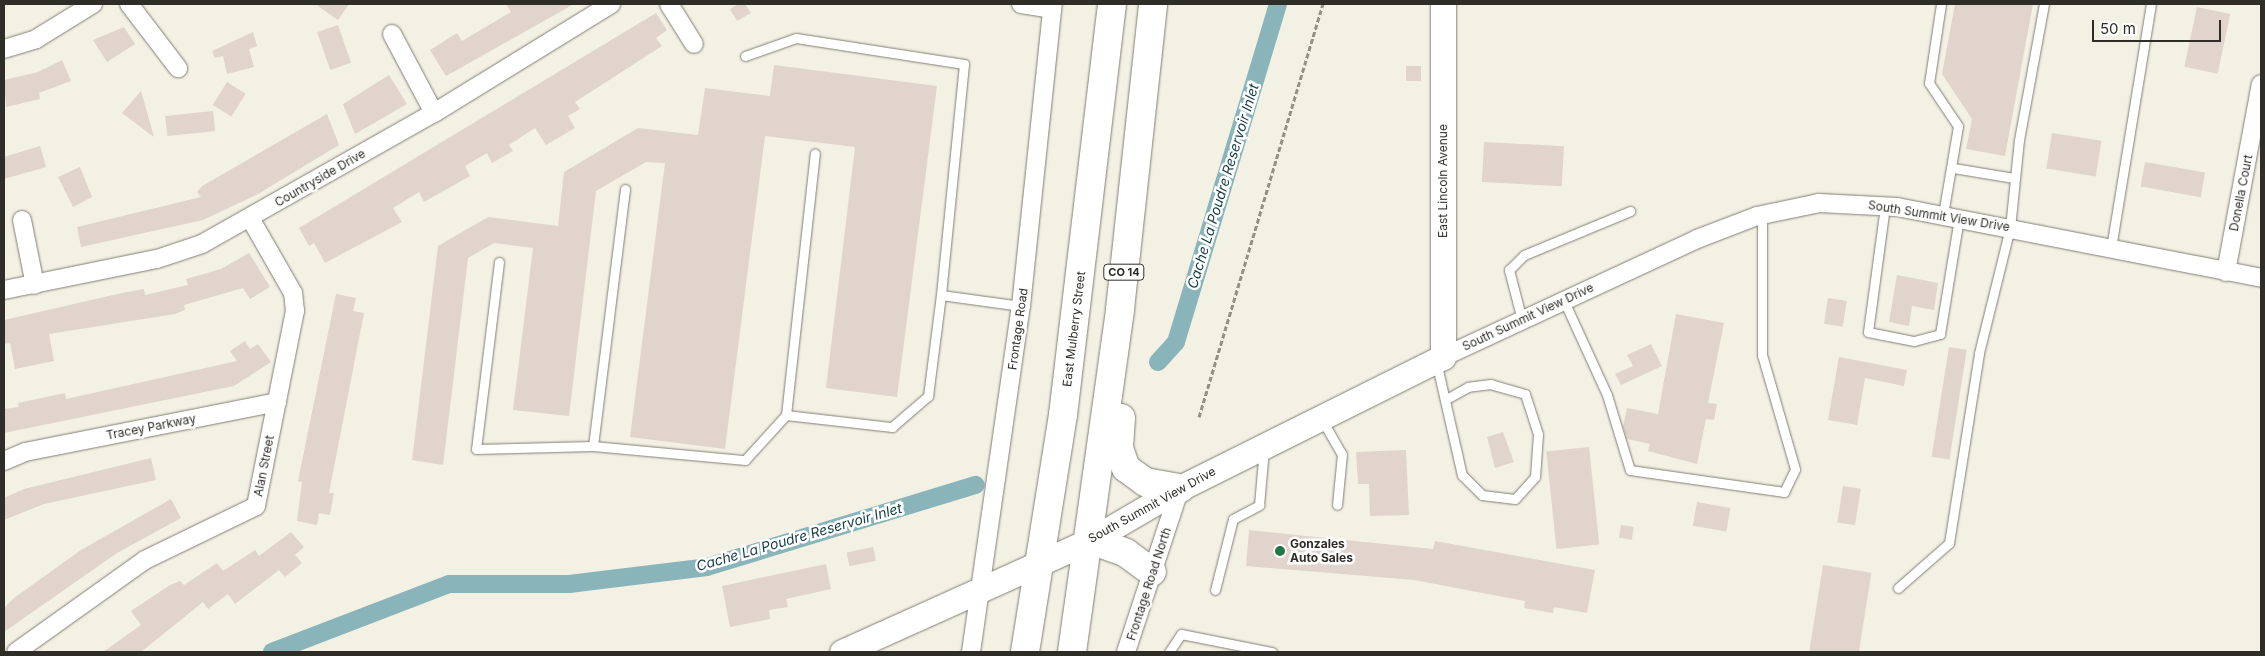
<!DOCTYPE html>
<html>
<head>
<meta charset="utf-8">
<style>
  body { margin:0 }
  #map { position:relative; width:2265px; height:656px; overflow:hidden; background:#f3f1e4; font-family:Inter,sans-serif }
  div>[style] { position:absolute }
  .canal>* { height:18px; margin:-9px; padding:0 9px; transform-origin:9px; border-radius:9px; background:#89b4ba }
  .building>* { inset:0; background:#e0d4cc; transform-origin:0 0 }
  .path>* { height:3px; margin-top:-1.5px; transform-origin:0; background:repeating-linear-gradient(90deg,#929188 0 5px,transparent 0 7.5px) }
  .roads { filter:drop-shadow(0 0 1px #807e73) drop-shadow(0 0 1px #807e73) }
  .lane>* { height:9px; margin:-4.5px; padding:0 4.5px; transform-origin:4.5px; border-radius:4.5px; background:#fff }
  .street>* { height:18px; margin:-9px; padding:0 9px; transform-origin:9px; border-radius:9px; background:#fff }
  .secondary>* { height:25px; margin:-12.5px; padding:0 12.5px; transform-origin:12.5px; border-radius:12.5px; background:#fff }
  .highway>* { height:28px; margin:-14px; padding:0 14px; transform-origin:14px; border-radius:14px; background:#fff }
  .dots>* { width:14px; height:14px; translate:-50% -50%; box-sizing:border-box; border:2px solid #fff; border-radius:50% }
  span { translate:-50% -50%; white-space:nowrap; text-align:center; line-height:1.15; -webkit-text-stroke:5px #fff; paint-order:stroke }
  .shield-label span { padding:1px 4px; background:#fff; border:1px solid; border-radius:4px; -webkit-text-stroke-width:0 }
  .shield-label { font-size:11px; color:#2e2d28; font-weight:700 }
  .street-label { font-size:12px; color:#2e2d28 }
  .poi-label { font-size:12px; color:#2e2d28; font-weight:700 }
  .left { translate:0 -50%; text-align:left }
  .water-label { font-size:14px; color:#153e43; font-style:italic }
  .frame { position:absolute; inset:0; border:5px solid #2e2d28; pointer-events:none }
  .scale { position:absolute; left:2092px; top:20px; width:129px; height:22px; box-sizing:border-box; border:2px solid #2e2d28; border-top:0; padding-left:6px; font-size:15px; line-height:18px; white-space:nowrap; color:#2e2d28; -webkit-text-stroke:4px #fff; paint-order:stroke }
</style>
</head>
<body>
<div id="map">
  <div class="canal">
    <div style="left:1158px;top:362px;width:27px;rotate:-48deg"></div>
    <div style="left:1176px;top:342px;width:353px;rotate:-73.2deg"></div>
    <div style="left:272px;top:652px;width:190px;rotate:-21deg"></div>
    <div style="left:449px;top:584px;width:120px"></div>
    <div style="left:569px;top:584px;width:139px;rotate:-7deg"></div>
    <div style="left:707px;top:567px;width:281px;rotate:-17deg"></div>
  </div>
  <div class="building">
    <div style="clip-path:polygon(315px 4px,349px 4px,338px 20px)"></div>
    <div style="clip-path:polygon(506px 4px,574px 4px,446px 76px,430px 50px,457px 33px,462px 41px,511px 12px)"></div>
    <div style="clip-path:polygon(738px 4px,745px 4px,751px 13px,737px 21px,730px 9px)"></div>
    <div style="clip-path:polygon(1955px 4px,2033px 4px,2005px 156px,1966px 149px,1972px 119px,1942px 74px)"></div>
    <div style="left:2197px;top:7px;width:34px;height:61px;rotate:12deg"></div>
    <div style="clip-path:polygon(656px 13px,667px 30px,656px 38px,662px 46px,575px 102px,580px 109px,568px 116px,575px 128px,546px 145px,535px 128px,509px 145px,513px 151px,492px 163px,487px 153px,465px 166px,470px 176px,424px 202px,419px 192px,393px 208px,402px 222px,325px 263px,314px 243px,309px 246px,299px 228px)"></div>
    <div style="left:338px;top:25px;width:40px;height:22px;rotate:71deg"></div>
    <div style="clip-path:polygon(124px 27px,135px 44px,107px 62px,93px 40px)"></div>
    <div style="clip-path:polygon(253px 32px,257px 46px,249px 49px,254px 67px,227px 74px,223px 56px,215px 58px,212px 51px)"></div>
    <div style="clip-path:polygon(62px 60px,71px 81px,39px 93px,40px 99px,6px 107px,4px 80px,38px 72px)"></div>
    <div style="clip-path:polygon(774px 65px,937px 86px,897px 397px,826px 388px,855px 147px,765px 136px,725px 449px,630px 437px,665px 163px,646px 162px,596px 191px,569px 416px,513px 410px,533px 248px,494px 243px,468px 258px,443px 465px,412px 460px,438px 246px,488px 217px,558px 226px,564px 172px,638px 128px,698px 135px,705px 88px,770px 96px)"></div>
    <div style="left:1406px;top:66px;width:15px;height:15px"></div>
    <div style="clip-path:polygon(389px 75px,407px 104px,355px 134px,343px 104px)"></div>
    <div style="left:227px;top:82px;width:22px;height:27px;rotate:32deg"></div>
    <div style="clip-path:polygon(141px 91px,154px 137px,122px 113px)"></div>
    <div style="left:213px;top:111px;width:20px;height:48px;rotate:84deg"></div>
    <div style="clip-path:polygon(327px 114px,339px 145px,258px 194px,203px 220px,81px 247px,77px 227px,201px 197px,197px 192px,202px 186px)"></div>
    <div style="left:2052px;top:133px;width:50px;height:36px;rotate:9deg"></div>
    <div style="left:1484px;top:142px;width:80px;height:40px;rotate:3deg"></div>
    <div style="clip-path:polygon(40px 146px,46px 167px,4px 179px,4px 157px)"></div>
    <div style="left:2145px;top:162px;width:61px;height:25px;rotate:10deg"></div>
    <div style="clip-path:polygon(80px 167px,92px 197px,73px 207px,58px 177px)"></div>
    <div style="clip-path:polygon(249px 253px,270px 287px,250px 299px,243px 288px,184px 305px,185px 310px,175px 314px,49px 334px,54px 361px,15px 369px,10px 343px,4px 344px,4px 320px,122px 293px,144px 289px,145px 295px,188px 285px,186px 279px,221px 269px)"></div>
    <div style="clip-path:polygon(1897px 275px,1938px 283px,1934px 310px,1912px 306px,1909px 326px,1889px 322px)"></div>
    <div style="clip-path:polygon(336px 294px,356px 298px,353px 311px,364px 313px,329px 493px,334px 493px,330px 515px,319px 513px,317px 525px,297px 521px,302px 482px,298px 481px)"></div>
    <div style="left:1828px;top:298px;width:19px;height:26px;rotate:9deg"></div>
    <div style="clip-path:polygon(1676px 314px,1724px 323px,1708px 403px,1717px 404px,1714px 420px,1706px 419px,1697px 464px,1648px 451px,1650px 444px,1627px 439px,1623px 427px,1627px 408px,1658px 414px)"></div>
    <div style="clip-path:polygon(245px 341px,250px 349px,258px 344px,271px 362px,234px 386px,4px 433px,4px 409px,19px 407px,18px 403px,65px 393px,66px 399px,237px 361px,230px 351px)"></div>
    <div style="clip-path:polygon(1651px 344px,1662px 366px,1621px 385px,1615px 374px,1633px 366px,1627px 355px)"></div>
    <div style="left:1949px;top:347px;width:18px;height:111px;rotate:9deg"></div>
    <div style="clip-path:polygon(1839px 357px,1907px 370px,1904px 386px,1865px 378px,1857px 425px,1828px 420px)"></div>
    <div style="clip-path:polygon(1503px 432px,1514px 462px,1495px 468px,1487px 437px)"></div>
    <div style="left:1589px;top:447px;width:98px;height:43px;rotate:84deg"></div>
    <div style="clip-path:polygon(1406px 450px,1409px 515px,1370px 516px,1369px 484px,1358px 484px,1356px 452px)"></div>
    <div style="clip-path:polygon(151px 458px,156px 480px,44px 504px,4px 520px,4px 498px,24px 489px)"></div>
    <div style="left:1843px;top:486px;width:18px;height:37px;rotate:9deg"></div>
    <div style="clip-path:polygon(171px 499px,181px 518px,117px 553px,4px 632px,4px 608px,14px 598px,81px 550px)"></div>
    <div style="left:1697px;top:502px;width:34px;height:24px;rotate:10deg"></div>
    <div style="left:1621px;top:525px;width:13px;height:13px;rotate:9deg"></div>
    <div style="clip-path:polygon(1249px 530px,1433px 549px,1435px 541px,1595px 570px,1587px 613px,1554px 607px,1553px 613px,1524px 608px,1525px 601px,1414px 580px,1246px 566px)"></div>
    <div style="clip-path:polygon(291px 532px,304px 547px,295px 555px,302px 563px,285px 577px,279px 570px,235px 604px,228px 594px,208px 609px,203px 602px,141px 652px,103px 652px,141px 625px,131px 611px,170px 585px,180px 581px,184px 585px,217px 563px,223px 571px,255px 550px,259px 556px)"></div>
    <div style="left:873px;top:547px;width:14px;height:27px;rotate:78deg"></div>
    <div style="clip-path:polygon(826px 564px,831px 589px,786px 599px,788px 607px,769px 610px,770px 619px,730px 627px,722px 586px)"></div>
    <div style="left:1823px;top:565px;width:49px;height:88px;rotate:9deg"></div>
  </div>
  <div class="path">
    <div style="left:1199px;top:417px;width:431px;rotate:-73.3deg"></div>
  </div>
  <div class="roads">
    <div class="lane">
      <div style="left:1941px;top:4px;width:80px;rotate:98.6deg"></div>
      <div style="left:1929px;top:83px;width:52px;rotate:56deg"></div>
      <div style="left:1958px;top:126px;width:90px;rotate:99.6deg"></div>
      <div style="left:745px;top:56px;width:54px;rotate:-19.4deg"></div>
      <div style="left:796px;top:38px;width:170px;rotate:8.8deg"></div>
      <div style="left:964px;top:64px;width:232px;rotate:95.7deg"></div>
      <div style="left:941px;top:295px;width:81px;rotate:7.8deg"></div>
      <div style="left:1953px;top:168px;width:62px;rotate:9.3deg"></div>
      <div style="left:1885px;top:206px;width:127px;rotate:97.7deg"></div>
      <div style="left:1868px;top:332px;width:47px;rotate:11.1deg"></div>
      <div style="left:1914px;top:341px;width:27px;rotate:-15deg"></div>
      <div style="left:1940px;top:334px;width:118px;rotate:-80.7deg"></div>
      <div style="left:2111px;top:248px;width:247px;rotate:-80.7deg"></div>
      <div style="left:499px;top:262px;width:188px;rotate:97deg"></div>
      <div style="left:476px;top:449px;width:117px;rotate:-1.5deg"></div>
      <div style="left:593px;top:446px;width:153px;rotate:5.3deg"></div>
      <div style="left:745px;top:460px;width:61px;rotate:-47.7deg"></div>
      <div style="left:786px;top:415px;width:107px;rotate:6.5deg"></div>
      <div style="left:892px;top:427px;width:48px;rotate:-40.7deg"></div>
      <div style="left:928px;top:396px;width:102px;rotate:-82.7deg"></div>
      <div style="left:1564px;top:301px;width:103px;rotate:65.4deg"></div>
      <div style="left:1607px;top:395px;width:78px;rotate:73deg"></div>
      <div style="left:1630px;top:470px;width:156px;rotate:8.1deg"></div>
      <div style="left:1784px;top:492px;width:25px;rotate:-64deg"></div>
      <div style="left:1795px;top:469px;width:119px;rotate:-106.1deg"></div>
      <div style="left:1762px;top:355px;width:140px;rotate:-90deg"></div>
      <div style="left:1522px;top:320px;width:52px;rotate:-104.6deg"></div>
      <div style="left:1509px;top:270px;width:21px;rotate:-45deg"></div>
      <div style="left:1524px;top:255px;width:115px;rotate:-22.5deg"></div>
      <div style="left:1436px;top:361px;width:117px;rotate:77.2deg"></div>
      <div style="left:1462px;top:475px;width:28px;rotate:45deg"></div>
      <div style="left:1482px;top:495px;width:33px;rotate:7deg"></div>
      <div style="left:1515px;top:499px;width:30px;rotate:-48deg"></div>
      <div style="left:1535px;top:477px;width:43px;rotate:-86deg"></div>
      <div style="left:1538px;top:434px;width:42px;rotate:-108deg"></div>
      <div style="left:1525px;top:394px;width:35px;rotate:-164deg"></div>
      <div style="left:1491px;top:384px;width:23px;rotate:173deg"></div>
      <div style="left:1468px;top:387px;width:26px;rotate:151deg"></div>
      <div style="left:786px;top:415px;width:263px;rotate:-83.7deg"></div>
      <div style="left:1322px;top:420px;width:39px;rotate:60deg"></div>
      <div style="left:1342px;top:454px;width:51px;rotate:95.6deg"></div>
      <div style="left:593px;top:446px;width:259px;rotate:-82.9deg"></div>
      <div style="left:1898px;top:588px;width:68px;rotate:-41.4deg"></div>
      <div style="left:1949px;top:543px;width:192px;rotate:-81deg"></div>
      <div style="left:1979px;top:353px;width:129px;rotate:-76.1deg"></div>
      <div style="left:2010px;top:228px;width:88px;rotate:-84.2deg"></div>
      <div style="left:2019px;top:140px;width:138px;rotate:-79.6deg"></div>
      <div style="left:1215px;top:590px;width:73px;rotate:-75.8deg"></div>
      <div style="left:1233px;top:519px;width:30px;rotate:-28deg"></div>
      <div style="left:1259px;top:505px;width:56px;rotate:-84.9deg"></div>
      <div style="left:1169px;top:652px;width:22px;rotate:-56deg"></div>
      <div style="left:1181px;top:634px;width:93px;rotate:11.2deg"></div>
    </div>
    <div class="street">
      <div style="left:129px;top:4px;width:81px;rotate:52.6deg"></div>
      <div style="left:669px;top:4px;width:47px;rotate:58deg"></div>
      <div style="left:1021px;top:4px;width:31px;rotate:9deg"></div>
      <div style="left:392px;top:34px;width:89px;rotate:62deg"></div>
      <div style="left:4px;top:49px;width:34px;rotate:-17deg"></div>
      <div style="left:36px;top:39px;width:67px;rotate:-31.6deg"></div>
      <div style="left:22px;top:220px;width:66px;rotate:78.7deg"></div>
      <div style="left:2226px;top:272px;width:191px;rotate:-79.5deg"></div>
      <div style="left:4px;top:290px;width:156px;rotate:-11.5deg"></div>
      <div style="left:157px;top:259px;width:47px;rotate:-18.4deg"></div>
      <div style="left:202px;top:244px;width:266px;rotate:-29.5deg"></div>
      <div style="left:434px;top:113px;width:208px;rotate:-31.6deg"></div>
      <div style="left:1443px;top:357px;width:280px;rotate:-24.9deg"></div>
      <div style="left:1697px;top:239px;width:64px;rotate:-21deg"></div>
      <div style="left:1757px;top:216px;width:63px;rotate:-11.8deg"></div>
      <div style="left:1819px;top:203px;width:78px;rotate:2.9deg"></div>
      <div style="left:1897px;top:207px;width:371px;rotate:11deg"></div>
      <div style="left:4px;top:461px;width:23px;rotate:-23deg"></div>
      <div style="left:25px;top:452px;width:257px;rotate:-11.2deg"></div>
      <div style="left:16px;top:652px;width:158px;rotate:-35.5deg"></div>
      <div style="left:145px;top:560px;width:123px;rotate:-25.9deg"></div>
      <div style="left:256px;top:506px;width:199px;rotate:-78.7deg"></div>
      <div style="left:295px;top:311px;width:18px;rotate:-96deg"></div>
      <div style="left:293px;top:293px;width:86px;rotate:-119.8deg"></div>
      <div style="left:971px;top:652px;width:350px;rotate:-81.8deg"></div>
      <div style="left:1021px;top:306px;width:304px;rotate:-84deg"></div>
      <div style="left:1126px;top:652px;width:173px;rotate:-71.8deg"></div>
    </div>
    <div class="secondary">
      <div style="left:842px;top:652px;width:273px;rotate:-24.2deg"></div>
      <div style="left:1091px;top:540px;width:103px;rotate:-30.3deg"></div>
      <div style="left:1180px;top:488px;width:294px;rotate:-26.5deg"></div>
      <div style="left:1443px;top:357px;width:353px;rotate:-90deg"></div>
    </div>
    <div class="highway">
      <div style="left:1121px;top:418px;width:30px;rotate:94deg"></div>
      <div style="left:1119px;top:448px;width:21px;rotate:71deg"></div>
      <div style="left:1126px;top:468px;width:24px;rotate:36deg"></div>
      <div style="left:1145px;top:482px;width:36px;rotate:10deg"></div>
      <div style="left:1091px;top:540px;width:37px;rotate:20deg"></div>
      <div style="left:1126px;top:553px;width:32px;rotate:36deg"></div>
      <div style="left:1025px;top:652px;width:240px;rotate:-80.9deg"></div>
      <div style="left:1063px;top:415px;width:414px;rotate:-83.2deg"></div>
      <div style="left:1072px;top:652px;width:346px;rotate:-82deg"></div>
      <div style="left:1120px;top:309px;width:307px;rotate:-83.8deg"></div>
    </div>
  </div>
  <div class="dots">
    <div style="left:1280px;top:551px;background:#227546"></div>
  </div>
  <div class="shield-label">
    <span style="left:1124px;top:272px">CO 14</span>
  </div>
  <div class="street-label">
    <span style="left:320px;top:178px;rotate:-30deg">Countryside Drive</span>
    <span style="left:1443px;top:181px;rotate:-90deg">East Lincoln Avenue</span>
    <span style="left:2241px;top:193px;rotate:-79deg">Donella Court</span>
    <span style="left:1939px;top:216px;rotate:9deg">South Summit View Drive</span>
    <span style="left:1528px;top:317px;rotate:-25deg">South Summit View Drive</span>
    <span style="left:1018px;top:329px;rotate:-82deg">Frontage Road</span>
    <span style="left:1074px;top:329px;rotate:-83deg">East Mulberry Street</span>
    <span style="left:151px;top:427px;rotate:-11deg">Tracey Parkway</span>
    <span style="left:264px;top:466px;rotate:-79deg">Alan Street</span>
    <span style="left:1152px;top:505px;rotate:-29deg">South Summit View Drive</span>
    <span style="left:1149px;top:584px;rotate:-72deg">Frontage Road North</span>
  </div>
  <div class="poi-label">
    <span class="left" style="left:1290px;top:551px">Gonzales<br>Auto Sales</span>
  </div>
  <div class="water-label">
    <span style="left:1223px;top:186px;rotate:-73deg">Cache La Poudre Reservoir Inlet</span>
    <span style="left:799px;top:537px;rotate:-16deg">Cache La Poudre Reservoir Inlet</span>
  </div>
  <div class="frame"></div>
  <div class="scale">50 m</div>
</div>
</body>
</html>
